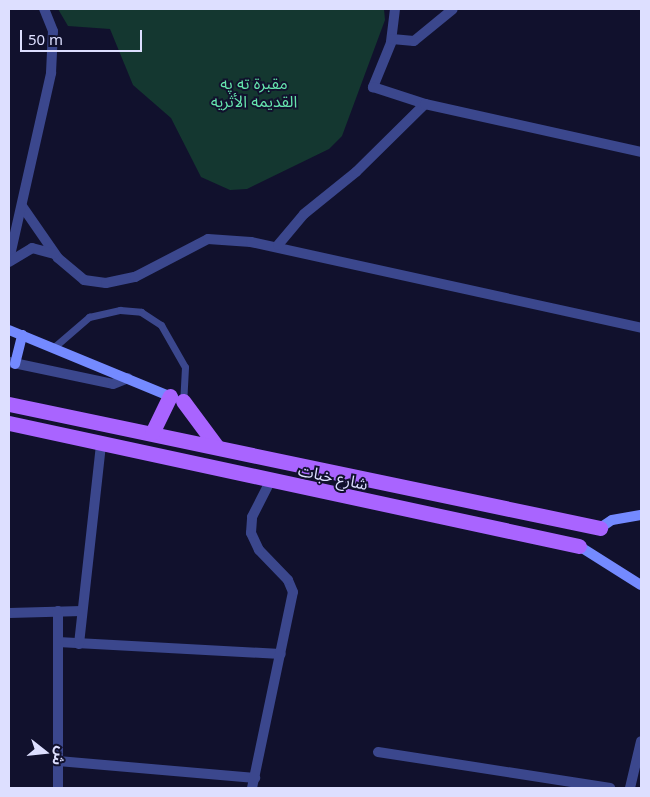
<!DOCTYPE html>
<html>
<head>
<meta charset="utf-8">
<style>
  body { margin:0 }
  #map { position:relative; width:650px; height:797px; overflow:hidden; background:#11112d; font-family:"Noto Sans","Noto Sans Arabic",sans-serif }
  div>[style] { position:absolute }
  .green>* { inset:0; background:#143730 }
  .lane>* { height:7px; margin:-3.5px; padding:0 3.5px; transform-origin:3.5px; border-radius:3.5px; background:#3b478d }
  .street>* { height:10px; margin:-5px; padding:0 5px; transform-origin:5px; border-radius:5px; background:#3b478d }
  .secondary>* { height:10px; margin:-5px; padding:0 5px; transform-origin:5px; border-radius:5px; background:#748aff }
  .primary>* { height:15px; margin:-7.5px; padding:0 7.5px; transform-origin:7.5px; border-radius:7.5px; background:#a964ff }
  span { translate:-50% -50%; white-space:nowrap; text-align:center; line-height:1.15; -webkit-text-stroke:4px #11112d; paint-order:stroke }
  .park-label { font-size:16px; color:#65e4ad }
  .street-label { font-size:16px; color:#dddfff }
  .frame { position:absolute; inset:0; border:10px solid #dddfff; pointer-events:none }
  .north { position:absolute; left:20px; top:727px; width:50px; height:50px; -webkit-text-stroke:4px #11112d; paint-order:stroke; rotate:106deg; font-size:14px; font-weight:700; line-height:20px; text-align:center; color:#dddfff }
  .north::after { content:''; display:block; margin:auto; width:18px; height:22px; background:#dddfff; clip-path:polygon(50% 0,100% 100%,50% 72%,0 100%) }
  .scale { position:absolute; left:20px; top:30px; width:122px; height:22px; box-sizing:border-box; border:2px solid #dddfff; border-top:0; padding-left:6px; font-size:15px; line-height:18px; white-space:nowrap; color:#dddfff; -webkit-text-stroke:4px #11112d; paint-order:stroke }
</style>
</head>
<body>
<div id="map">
  <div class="green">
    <div style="clip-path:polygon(58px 9px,384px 9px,385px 20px,342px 136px,329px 149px,247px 189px,230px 190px,201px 177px,171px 118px,133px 85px,110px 29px,68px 26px)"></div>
  </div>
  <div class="lane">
    <div style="left:53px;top:348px;width:48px;rotate:-40.7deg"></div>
    <div style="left:89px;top:317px;width:32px;rotate:-13deg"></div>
    <div style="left:120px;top:310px;width:21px;rotate:5deg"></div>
    <div style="left:141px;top:312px;width:24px;rotate:33deg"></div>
    <div style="left:161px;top:325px;width:48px;rotate:60.3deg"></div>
    <div style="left:185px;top:367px;width:34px;rotate:93deg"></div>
  </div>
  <div class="street">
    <div style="left:395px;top:9px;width:34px;rotate:97deg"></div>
    <div style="left:391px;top:43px;width:48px;rotate:112.2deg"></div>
    <div style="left:373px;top:87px;width:55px;rotate:18.1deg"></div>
    <div style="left:392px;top:39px;width:22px;rotate:5deg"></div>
    <div style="left:414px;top:41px;width:50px;rotate:-39.4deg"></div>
    <div style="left:22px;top:206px;width:63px;rotate:55.3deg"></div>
    <div style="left:58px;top:258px;width:34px;rotate:40deg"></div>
    <div style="left:84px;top:280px;width:22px;rotate:8deg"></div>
    <div style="left:106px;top:283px;width:30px;rotate:-12deg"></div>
    <div style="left:135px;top:277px;width:82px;rotate:-27.5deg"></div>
    <div style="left:208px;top:239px;width:43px;rotate:4deg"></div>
    <div style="left:251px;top:242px;width:399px;rotate:12.4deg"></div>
    <div style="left:278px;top:245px;width:40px;rotate:-50deg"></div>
    <div style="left:304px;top:214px;width:67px;rotate:-38.9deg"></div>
    <div style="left:356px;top:172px;width:97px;rotate:-44.6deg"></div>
    <div style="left:425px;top:104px;width:221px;rotate:12.5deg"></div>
    <div style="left:9px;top:260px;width:192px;rotate:-77.3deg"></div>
    <div style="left:51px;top:73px;width:42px;rotate:-87.3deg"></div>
    <div style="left:53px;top:31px;width:24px;rotate:-112deg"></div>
    <div style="left:9px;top:262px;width:27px;rotate:-31deg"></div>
    <div style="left:32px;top:248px;width:23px;rotate:15deg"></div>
    <div style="left:9px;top:362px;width:106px;rotate:11.9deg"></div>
    <div style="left:113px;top:384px;width:16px;rotate:-22deg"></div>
    <div style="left:9px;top:613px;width:73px;rotate:-1.6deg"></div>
    <div style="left:58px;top:642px;width:223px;rotate:3.1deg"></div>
    <div style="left:79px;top:644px;width:201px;rotate:-83.7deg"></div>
    <div style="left:378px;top:752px;width:235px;rotate:8.8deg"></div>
    <div style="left:58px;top:761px;width:198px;rotate:4.9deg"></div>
    <div style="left:58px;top:788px;width:177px;rotate:-90deg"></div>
    <div style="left:252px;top:788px;width:200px;rotate:-78.2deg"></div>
    <div style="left:293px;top:592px;width:13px;rotate:-113deg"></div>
    <div style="left:288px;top:580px;width:42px;rotate:-134deg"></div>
    <div style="left:259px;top:550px;width:19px;rotate:-115deg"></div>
    <div style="left:251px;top:533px;width:16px;rotate:-86deg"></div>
    <div style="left:252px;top:517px;width:39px;rotate:-63deg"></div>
    <div style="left:630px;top:788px;width:48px;rotate:-76.8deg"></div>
  </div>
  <div class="secondary">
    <div style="left:9px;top:330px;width:178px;rotate:22.4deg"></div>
    <div style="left:15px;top:364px;width:30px;rotate:-76deg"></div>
    <div style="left:600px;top:528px;width:14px;rotate:-34deg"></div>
    <div style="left:612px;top:520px;width:29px;rotate:-10deg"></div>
    <div style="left:579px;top:546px;width:73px;rotate:32.2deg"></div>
  </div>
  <div class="primary">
    <div style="left:183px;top:401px;width:57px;rotate:53.5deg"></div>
    <div style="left:9px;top:404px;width:604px;rotate:11.85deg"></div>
    <div style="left:9px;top:423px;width:583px;rotate:12.18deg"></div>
    <div style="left:152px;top:433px;width:41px;rotate:-64.1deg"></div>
  </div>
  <div class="park-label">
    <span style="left:254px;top:92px">مقبرة ته په<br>القديمه الأثريه</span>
  </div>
  <div class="street-label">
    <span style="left:333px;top:477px;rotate:12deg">شارع خبات</span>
  </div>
  <div class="frame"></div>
  <div class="north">ش</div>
  <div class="scale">50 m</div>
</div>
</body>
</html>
